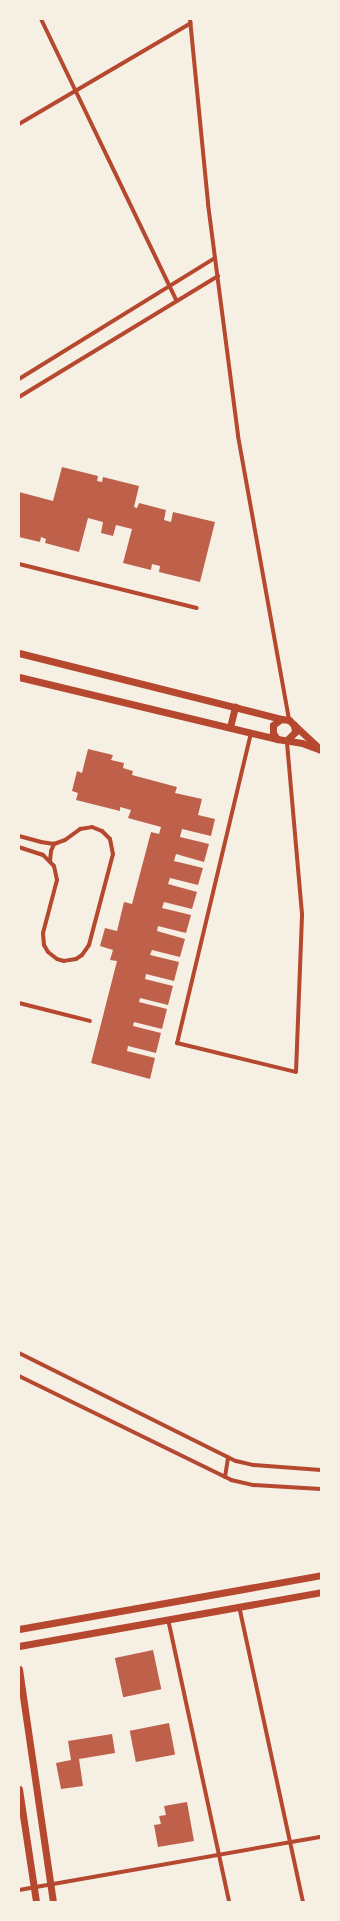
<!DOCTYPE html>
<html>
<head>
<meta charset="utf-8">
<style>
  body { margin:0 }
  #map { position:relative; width:340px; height:1921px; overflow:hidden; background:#f6efe4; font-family:"Work Sans",sans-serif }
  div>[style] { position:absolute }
  .building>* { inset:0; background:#bf614a; transform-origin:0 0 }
  .minor>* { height:4px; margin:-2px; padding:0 2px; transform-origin:2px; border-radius:2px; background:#b5482f }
  .tertiary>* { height:7px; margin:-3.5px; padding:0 3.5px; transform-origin:3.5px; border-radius:3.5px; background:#b5482f }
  span { translate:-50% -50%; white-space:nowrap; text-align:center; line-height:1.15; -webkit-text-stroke:3.5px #f6efe4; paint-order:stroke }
  .frame { position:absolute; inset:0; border:20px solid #f6efe4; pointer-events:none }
</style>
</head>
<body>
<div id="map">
  <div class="building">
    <div style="clip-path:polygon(62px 467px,98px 476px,97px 481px,102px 482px,103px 477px,139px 486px,134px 507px,137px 508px,139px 503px,166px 510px,164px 520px,171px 522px,173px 512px,215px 522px,200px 582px,159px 572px,160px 566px,152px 564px,151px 570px,123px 563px,132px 529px,116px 525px,113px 536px,101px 533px,103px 522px,88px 518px,79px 552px,45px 543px,46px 539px,41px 537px,40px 542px,19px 537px,19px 492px,53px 501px)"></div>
    <div style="clip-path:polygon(88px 749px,113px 755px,111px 760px,124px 763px,123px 768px,133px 771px,132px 775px,177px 787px,175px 793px,202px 799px,198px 815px,215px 819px,211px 836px,182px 829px,180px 837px,209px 844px,204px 862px,176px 854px,174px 861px,203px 868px,198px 885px,170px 878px,168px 884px,197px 892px,192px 909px,164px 902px,162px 908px,191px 915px,186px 933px,158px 926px,157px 931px,185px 939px,180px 957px,152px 950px,150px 955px,179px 962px,174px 981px,146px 974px,145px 979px,173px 986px,168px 1005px,140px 998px,139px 1002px,167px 1009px,162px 1029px,134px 1022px,133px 1026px,161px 1033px,156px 1053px,128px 1046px,127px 1051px,155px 1058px,150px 1079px,91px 1063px,117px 961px,110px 960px,113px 950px,100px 946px,105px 928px,117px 931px,124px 902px,132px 904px,151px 832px,159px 834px,161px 827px,128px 818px,131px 810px,120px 807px,120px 811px,76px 800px,78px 793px,72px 791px,77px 771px,82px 773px)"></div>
    <div style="left:153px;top:1650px;width:40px;height:39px;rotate:78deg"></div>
    <div style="left:169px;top:1723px;width:32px;height:40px;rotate:79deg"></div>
    <div style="clip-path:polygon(112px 1734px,115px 1753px,79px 1759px,83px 1786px,61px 1789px,56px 1763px,71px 1760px,68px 1741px)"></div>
    <div style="clip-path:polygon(187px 1802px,194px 1841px,158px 1847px,154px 1825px,161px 1824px,159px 1816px,166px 1815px,164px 1806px)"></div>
  </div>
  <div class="minor">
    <div style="left:41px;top:19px;width:313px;rotate:64.3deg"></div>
    <div style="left:190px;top:19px;width:186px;rotate:84.4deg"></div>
    <div style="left:208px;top:204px;width:234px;rotate:82.6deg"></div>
    <div style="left:238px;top:436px;width:289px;rotate:79.8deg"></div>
    <div style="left:19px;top:124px;width:199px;rotate:-30.4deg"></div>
    <div style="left:19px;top:379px;width:230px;rotate:-31.7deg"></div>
    <div style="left:19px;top:397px;width:233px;rotate:-31.3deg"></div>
    <div style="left:19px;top:564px;width:183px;rotate:13.9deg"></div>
    <div style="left:251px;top:733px;width:319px;rotate:103.4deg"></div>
    <div style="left:177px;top:1043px;width:122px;rotate:13.7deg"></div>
    <div style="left:296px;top:1072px;width:158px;rotate:-87.8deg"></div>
    <div style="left:302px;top:914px;width:174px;rotate:-95deg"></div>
    <div style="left:19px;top:836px;width:23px;rotate:15deg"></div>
    <div style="left:41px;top:842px;width:13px;rotate:9deg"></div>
    <div style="left:54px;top:844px;width:12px;rotate:-20deg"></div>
    <div style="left:65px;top:840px;width:19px;rotate:-36deg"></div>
    <div style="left:80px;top:829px;width:12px;rotate:-9deg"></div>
    <div style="left:92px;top:827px;width:11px;rotate:22deg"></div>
    <div style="left:102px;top:831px;width:11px;rotate:45deg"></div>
    <div style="left:110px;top:839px;width:15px;rotate:79deg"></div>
    <div style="left:113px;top:854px;width:94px;rotate:104.8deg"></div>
    <div style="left:89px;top:945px;width:12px;rotate:125deg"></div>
    <div style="left:82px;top:955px;width:7px;rotate:146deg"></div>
    <div style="left:76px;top:959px;width:12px;rotate:171deg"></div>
    <div style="left:64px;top:961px;width:7px;rotate:-164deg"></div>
    <div style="left:57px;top:959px;width:11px;rotate:-142deg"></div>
    <div style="left:48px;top:952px;width:8px;rotate:-120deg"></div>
    <div style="left:44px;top:945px;width:12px;rotate:-95deg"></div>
    <div style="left:43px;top:933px;width:55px;rotate:-75.2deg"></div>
    <div style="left:57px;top:880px;width:14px;rotate:-102deg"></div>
    <div style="left:54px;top:866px;width:16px;rotate:-135deg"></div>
    <div style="left:43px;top:855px;width:25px;rotate:-162deg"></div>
    <div style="left:50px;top:861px;width:10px;rotate:-84deg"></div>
    <div style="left:51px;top:851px;width:8px;rotate:-67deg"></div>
    <div style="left:19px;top:1003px;width:73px;rotate:14.2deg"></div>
    <div style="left:19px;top:1353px;width:242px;rotate:26.5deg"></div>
    <div style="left:236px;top:1461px;width:17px;rotate:13deg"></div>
    <div style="left:253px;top:1465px;width:68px;rotate:4.2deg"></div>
    <div style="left:19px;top:1376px;width:236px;rotate:26.1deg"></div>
    <div style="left:231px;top:1480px;width:23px;rotate:13deg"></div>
    <div style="left:253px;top:1485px;width:68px;rotate:3.4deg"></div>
    <div style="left:225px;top:1477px;width:20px;rotate:-81deg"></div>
    <div style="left:239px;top:1606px;width:303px;rotate:77.8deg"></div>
    <div style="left:168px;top:1619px;width:289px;rotate:77.8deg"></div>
    <div style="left:19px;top:1890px;width:307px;rotate:-10deg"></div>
  </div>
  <div class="tertiary">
    <div style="left:19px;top:653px;width:271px;rotate:14.1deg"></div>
    <div style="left:19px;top:677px;width:266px;rotate:13.5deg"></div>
    <div style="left:230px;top:727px;width:21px;rotate:-76deg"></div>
    <div style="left:287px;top:740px;width:11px;rotate:-45deg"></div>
    <div style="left:295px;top:732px;width:7px;rotate:-98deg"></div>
    <div style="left:294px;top:725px;width:7px;rotate:-135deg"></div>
    <div style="left:289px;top:720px;width:8px;rotate:-173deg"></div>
    <div style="left:281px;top:719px;width:10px;rotate:143deg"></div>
    <div style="left:273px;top:725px;width:8px;rotate:90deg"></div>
    <div style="left:273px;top:733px;width:7px;rotate:56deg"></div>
    <div style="left:277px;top:739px;width:25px;rotate:9deg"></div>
    <div style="left:302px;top:743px;width:20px;rotate:20deg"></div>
    <div style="left:321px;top:750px;width:37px;rotate:-137deg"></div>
    <div style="left:19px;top:1629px;width:307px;rotate:-10.1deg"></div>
    <div style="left:19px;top:1646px;width:307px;rotate:-10.1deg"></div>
    <div style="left:19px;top:1669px;width:235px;rotate:81.7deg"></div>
    <div style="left:19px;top:1789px;width:114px;rotate:81.4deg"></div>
  </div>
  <div class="frame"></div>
</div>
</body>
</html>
